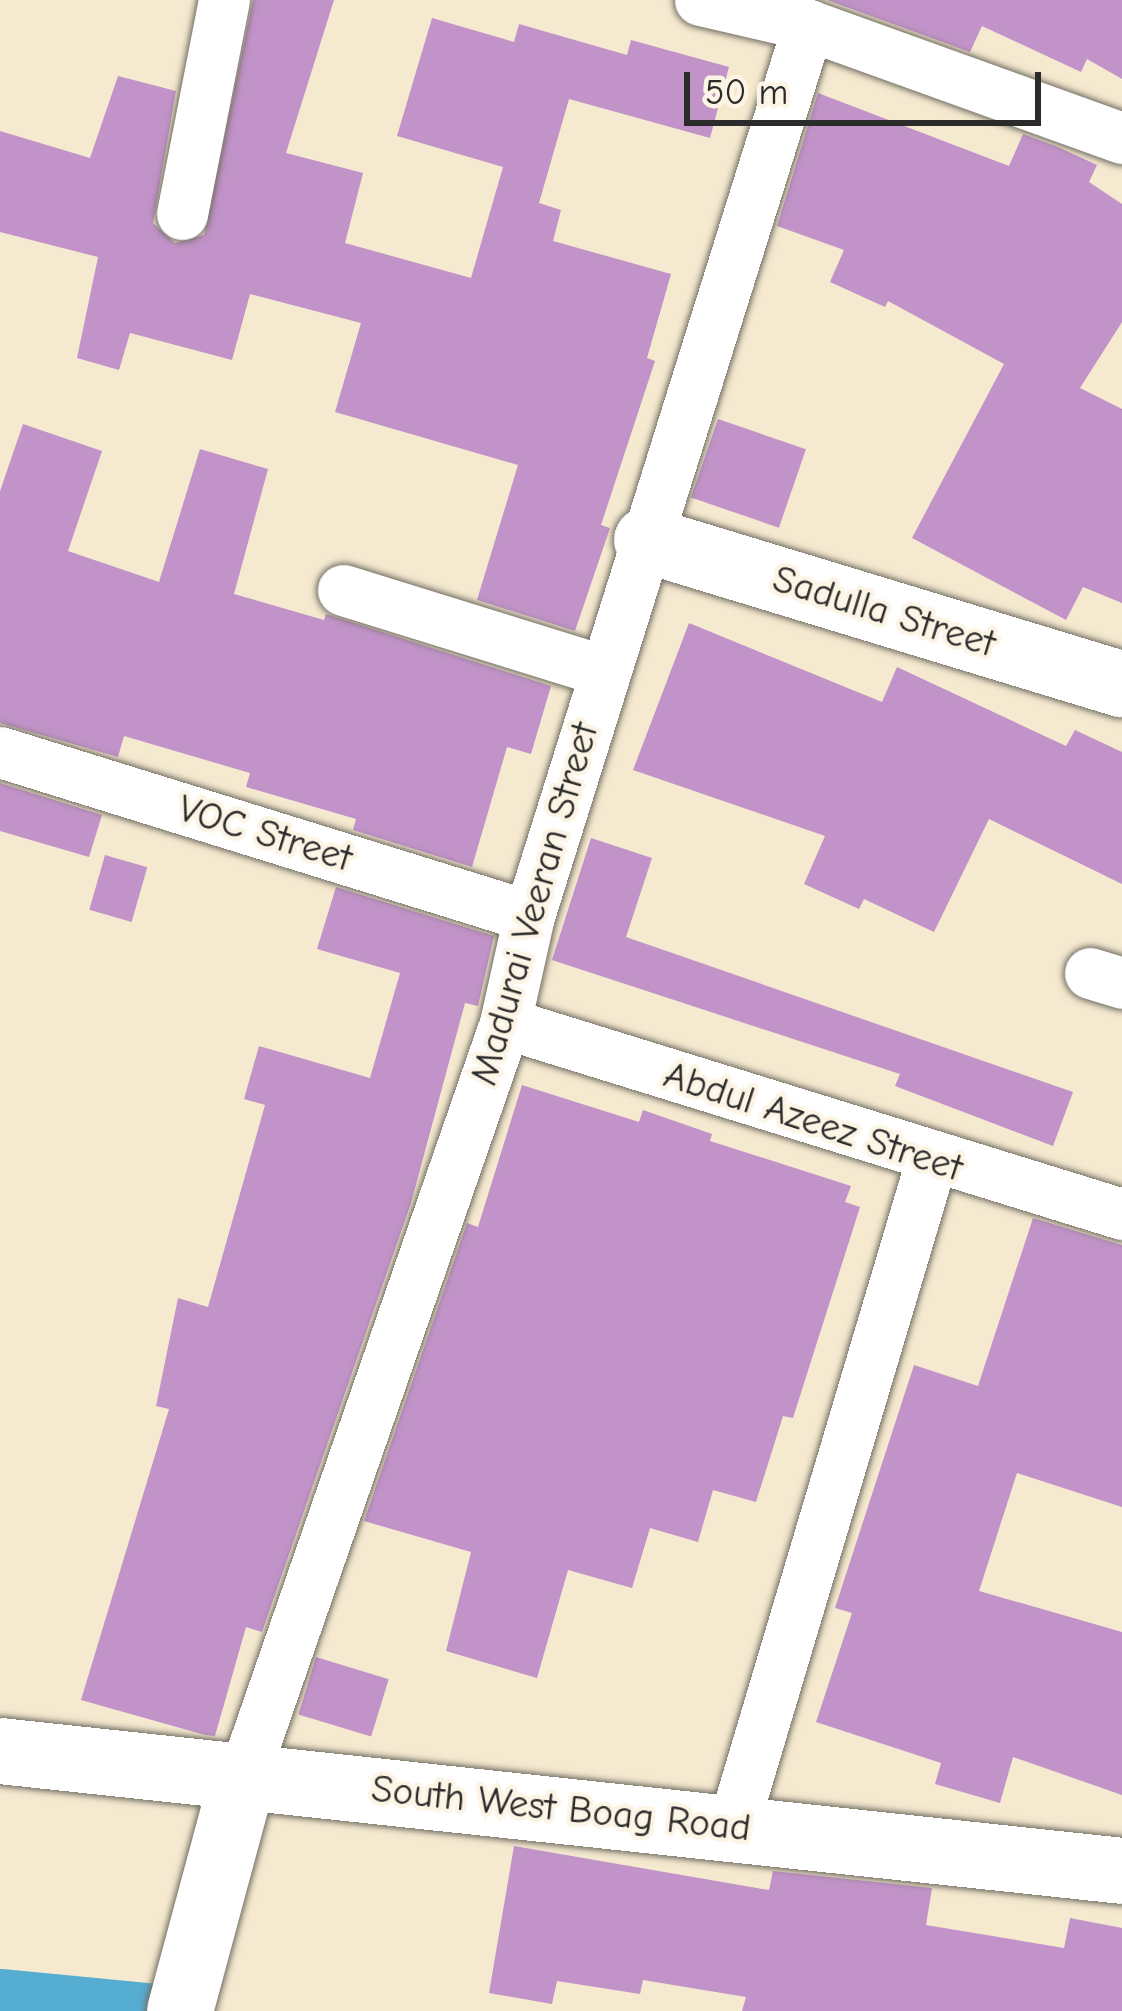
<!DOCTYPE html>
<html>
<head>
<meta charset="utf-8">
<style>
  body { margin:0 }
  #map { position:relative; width:1122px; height:2011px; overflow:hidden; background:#f5e9cf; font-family:"Comic Neue",sans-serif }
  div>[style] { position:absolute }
  .canal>* { height:51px; margin:-25.5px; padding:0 25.5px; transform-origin:25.5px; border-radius:25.5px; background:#55add2 }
  .building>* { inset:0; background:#c293c9; transform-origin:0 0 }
  .roads { filter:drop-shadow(0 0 3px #726e64) drop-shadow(0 0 3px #726e64) }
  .minor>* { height:51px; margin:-25.5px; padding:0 25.5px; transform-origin:25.5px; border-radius:25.5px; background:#fff }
  .tertiary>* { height:66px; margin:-33px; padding:0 33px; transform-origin:33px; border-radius:33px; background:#fff }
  span { translate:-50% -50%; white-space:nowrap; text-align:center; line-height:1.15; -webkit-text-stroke:9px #fcf5e5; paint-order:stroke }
  .street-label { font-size:39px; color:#2b2b2b }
  .scale { position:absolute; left:684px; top:72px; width:357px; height:54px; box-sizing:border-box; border:6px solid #2b2b2b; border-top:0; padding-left:15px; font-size:36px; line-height:42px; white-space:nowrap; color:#2b2b2b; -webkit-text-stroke:9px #fcf5e5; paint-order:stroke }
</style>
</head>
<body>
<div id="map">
  <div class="canal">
    <div style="left:0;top:1994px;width:177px;rotate:5.5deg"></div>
  </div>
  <div class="building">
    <div style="clip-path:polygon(253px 0,334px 0,286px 153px,363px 173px,345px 243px,471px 278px,503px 167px,397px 136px,432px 18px,514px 42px,519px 24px,627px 55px,631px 40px,729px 67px,710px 138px,569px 99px,539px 203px,561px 210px,553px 241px,671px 274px,647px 358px,655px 361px,601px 525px,610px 528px,575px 631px,477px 600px,518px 465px,335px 412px,361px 323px,250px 294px,232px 360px,130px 333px,119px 370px,77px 358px,98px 257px,0 232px,0 131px,90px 158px,118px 76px,176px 91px,153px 223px,175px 243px,204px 235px)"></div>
    <div style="clip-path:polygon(827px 0,1122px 0,1122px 79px,1087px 59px,1081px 72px,982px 26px,970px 52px)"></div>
    <div style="clip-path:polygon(818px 93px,1009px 166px,1023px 134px,1058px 147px,1097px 165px,1089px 182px,1122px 204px,1122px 322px,1080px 388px,1122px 409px,1122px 603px,1083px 587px,1066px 620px,912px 538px,1004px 364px,888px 301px,885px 307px,830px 282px,844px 250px,777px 226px)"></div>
    <div style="left:718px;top:419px;width:93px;height:83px;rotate:19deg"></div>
    <div style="clip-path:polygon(23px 424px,102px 451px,68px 551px,159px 582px,200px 449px,268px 469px,234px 594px,324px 620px,326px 614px,551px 686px,531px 754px,507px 747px,472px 867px,353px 830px,356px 819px,246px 787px,250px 773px,124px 736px,118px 757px,0 723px,0 491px)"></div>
    <div style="clip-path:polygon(689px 623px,882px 702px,897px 667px,1066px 746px,1075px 730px,1122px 752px,1122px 884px,989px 819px,934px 932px,864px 899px,859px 909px,804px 884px,825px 836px,633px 770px)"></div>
    <div style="clip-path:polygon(0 783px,102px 815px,89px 857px,0 831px)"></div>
    <div style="clip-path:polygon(591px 838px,652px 858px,626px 937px,1073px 1092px,1053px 1146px,895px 1086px,900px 1074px,552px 960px)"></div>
    <div style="left:105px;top:855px;width:44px;height:57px;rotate:16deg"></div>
    <div style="clip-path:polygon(336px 887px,494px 936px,478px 1006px,465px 1003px,411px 1203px,262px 1632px,246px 1627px,215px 1736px,205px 1735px,81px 1700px,169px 1409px,156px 1406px,178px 1298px,208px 1307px,265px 1105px,244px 1099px,259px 1046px,370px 1078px,400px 973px,317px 949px)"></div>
    <div style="clip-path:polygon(522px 1085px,639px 1122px,643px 1110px,712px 1134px,710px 1141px,851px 1186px,845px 1202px,860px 1207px,793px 1418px,783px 1416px,756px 1502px,713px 1490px,698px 1542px,650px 1528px,632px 1588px,568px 1570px,537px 1678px,446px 1651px,471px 1552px,364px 1521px,467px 1223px,478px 1227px)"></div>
    <div style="clip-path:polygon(1033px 1218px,1122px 1245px,1122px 1507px,1017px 1473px,979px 1591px,1122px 1632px,1122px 1795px,1013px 1757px,1000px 1803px,935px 1784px,941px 1763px,816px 1722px,852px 1613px,835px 1608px,914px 1365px,978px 1386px)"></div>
    <div style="left:316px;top:1657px;width:76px;height:60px;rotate:17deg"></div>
    <div style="clip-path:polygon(514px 1846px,769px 1890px,773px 1871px,932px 1888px,926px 1925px,1064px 1948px,1070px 1918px,1122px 1928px,1122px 2011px,742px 2011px,746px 1997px,643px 1980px,640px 1994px,557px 1981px,552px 2004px,489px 1993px)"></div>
  </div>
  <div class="roads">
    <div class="minor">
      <div style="left:700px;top:0;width:111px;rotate:13deg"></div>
      <div style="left:808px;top:25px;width:334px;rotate:19.8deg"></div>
      <div style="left:182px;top:214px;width:218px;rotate:-78.9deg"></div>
      <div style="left:343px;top:590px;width:273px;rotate:17.2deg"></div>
      <div style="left:0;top:752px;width:554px;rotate:17.22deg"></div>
      <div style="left:1090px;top:973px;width:34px;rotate:17deg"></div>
      <div style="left:505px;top:1023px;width:646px;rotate:17.2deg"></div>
      <div style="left:243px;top:1777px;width:798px;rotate:-70.84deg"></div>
      <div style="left:505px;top:1023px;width:110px;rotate:-77.4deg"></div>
      <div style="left:529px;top:916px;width:934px;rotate:-72.61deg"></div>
      <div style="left:733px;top:1826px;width:694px;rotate:-73.42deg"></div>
    </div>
    <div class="tertiary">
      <div style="left:647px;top:540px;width:496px;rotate:16.9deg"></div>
      <div style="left:0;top:1751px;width:1128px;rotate:6.1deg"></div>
      <div style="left:180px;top:2011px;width:242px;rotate:-74.9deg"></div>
    </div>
  </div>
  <div class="street-label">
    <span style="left:884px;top:612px;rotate:17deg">Sadulla Street</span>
    <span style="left:265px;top:834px;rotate:17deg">VOC Street</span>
    <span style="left:535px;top:904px;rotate:-74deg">Madurai Veeran Street</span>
    <span style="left:813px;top:1122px;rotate:18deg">Abdul Azeez Street</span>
    <span style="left:561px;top:1809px;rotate:6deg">South West Boag Road</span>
  </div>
  <div class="scale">50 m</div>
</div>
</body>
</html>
